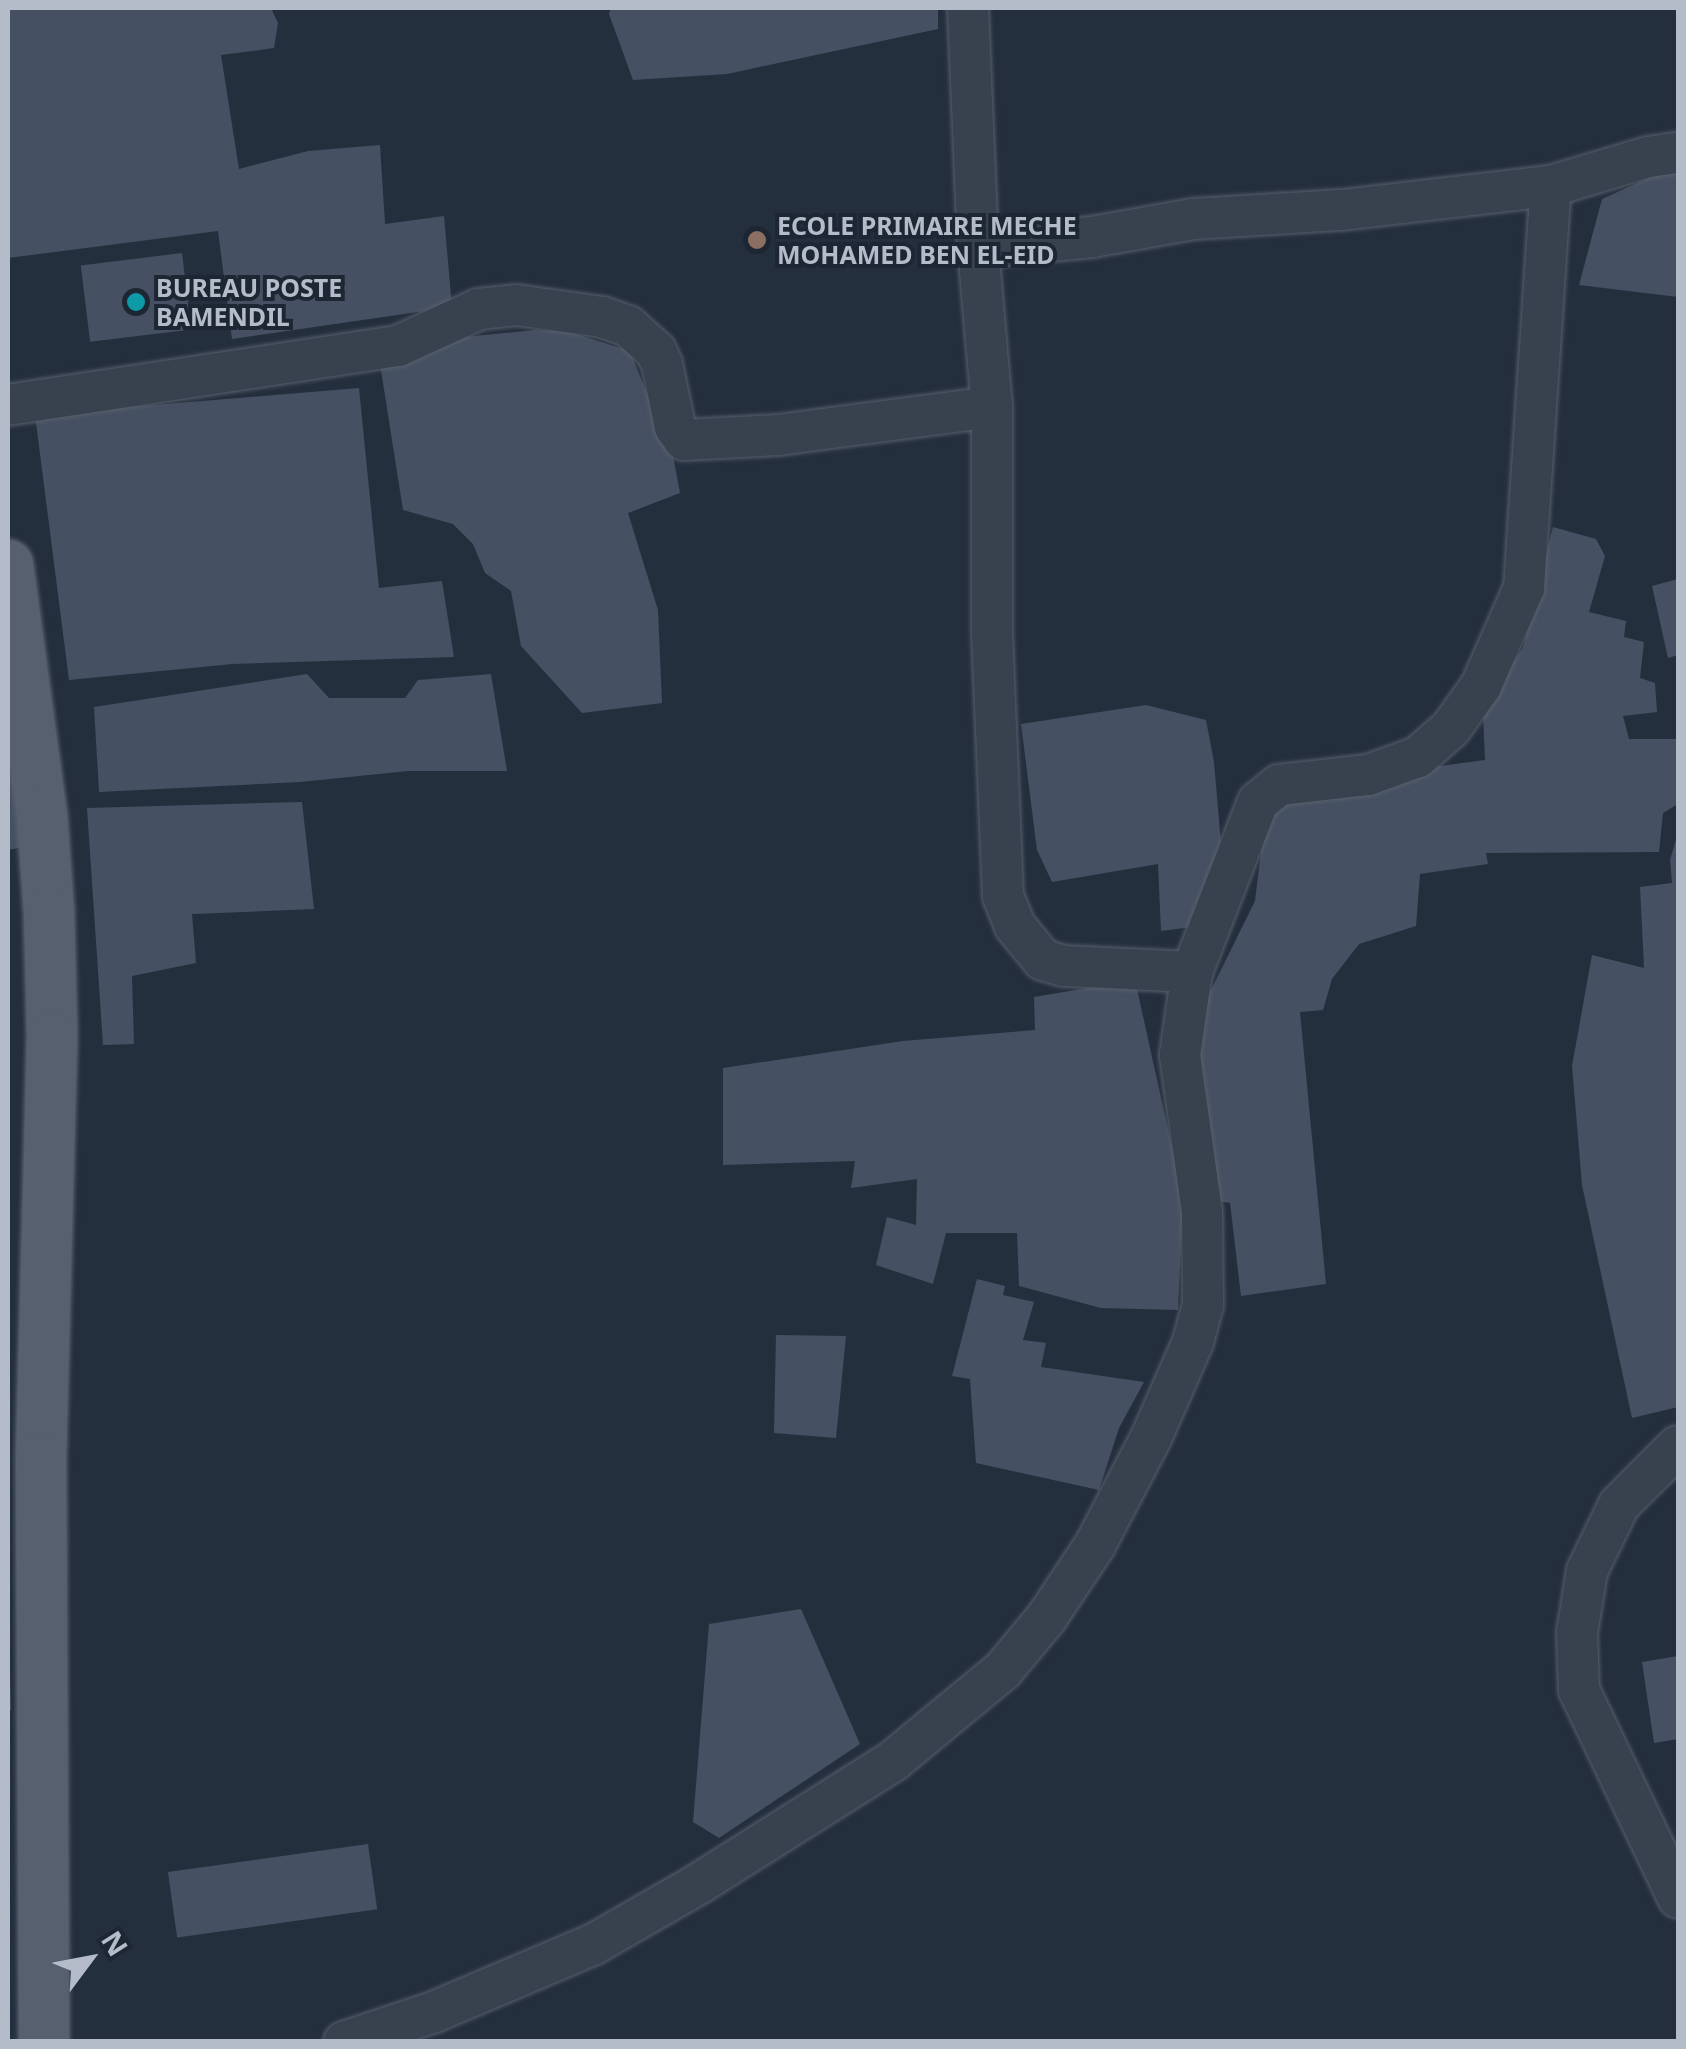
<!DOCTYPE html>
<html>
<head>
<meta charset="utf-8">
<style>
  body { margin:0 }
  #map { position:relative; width:1686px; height:2049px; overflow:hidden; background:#242f3e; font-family:"Noto Sans",sans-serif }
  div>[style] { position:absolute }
  .building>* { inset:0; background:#455162; transform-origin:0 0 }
  .roads { filter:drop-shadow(0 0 2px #565f6c) drop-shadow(0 0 2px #565f6c) }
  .minor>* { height:40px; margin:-20px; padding:0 20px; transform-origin:20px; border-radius:20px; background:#38414e }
  .major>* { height:50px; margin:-25px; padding:0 25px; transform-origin:25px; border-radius:25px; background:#56606e }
  .dots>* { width:28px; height:28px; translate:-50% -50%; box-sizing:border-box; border:5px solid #1d2633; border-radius:50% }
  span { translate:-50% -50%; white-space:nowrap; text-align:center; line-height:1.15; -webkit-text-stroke:8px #1d2633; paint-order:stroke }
  .poi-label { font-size:25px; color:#b4bcc9; font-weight:700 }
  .left { translate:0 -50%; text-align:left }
  .frame { position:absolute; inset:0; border:10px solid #b4bcc9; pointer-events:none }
  .north { position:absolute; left:40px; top:1909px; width:100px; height:100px; -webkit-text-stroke:8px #1d2633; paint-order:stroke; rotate:58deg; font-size:28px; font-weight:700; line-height:40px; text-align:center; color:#b4bcc9 }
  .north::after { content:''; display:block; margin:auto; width:35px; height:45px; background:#b4bcc9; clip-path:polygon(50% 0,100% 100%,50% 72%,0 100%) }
</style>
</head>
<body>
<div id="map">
  <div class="building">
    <div style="clip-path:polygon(8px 8px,271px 8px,278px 23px,274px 48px,221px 55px,239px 169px,308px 151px,380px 145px,385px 224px,444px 216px,452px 307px,232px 339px,218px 231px,8px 258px)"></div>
    <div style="clip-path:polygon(611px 8px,938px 8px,938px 29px,727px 74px,633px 80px,609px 14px)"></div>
    <div style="clip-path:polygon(1678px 170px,1678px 297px,1579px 285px,1602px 199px,1664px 171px)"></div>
    <div style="left:182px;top:253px;width:77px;height:102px;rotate:83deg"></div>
    <div style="clip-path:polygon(535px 330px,569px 332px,630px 351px,660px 426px,669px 434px,680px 493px,628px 513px,658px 610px,662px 703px,582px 713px,521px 646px,511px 591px,485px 573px,473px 544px,453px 524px,403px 510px,380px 364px,464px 337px)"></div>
    <div style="clip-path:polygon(359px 388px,379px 588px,442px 581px,454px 657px,232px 664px,69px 680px,35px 415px)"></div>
    <div style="clip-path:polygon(1553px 527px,1596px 539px,1605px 556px,1589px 612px,1626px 621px,1624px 637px,1644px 642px,1640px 678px,1655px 683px,1657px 712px,1623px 716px,1629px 739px,1678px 739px,1678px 804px,1663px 813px,1659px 852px,1486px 853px,1488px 864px,1420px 874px,1416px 926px,1359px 944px,1332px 979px,1323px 1010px,1300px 1012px,1326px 1284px,1241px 1296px,1230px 1203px,1218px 1201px,1200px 1063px,1206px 1000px,1255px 901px,1261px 852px,1276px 799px,1336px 780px,1485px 760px,1482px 691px,1494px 689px,1523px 648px)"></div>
    <div style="clip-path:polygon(1678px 579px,1678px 655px,1668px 658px,1652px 586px)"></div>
    <div style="clip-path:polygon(307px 674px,329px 698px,405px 698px,418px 680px,491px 674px,507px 771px,408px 771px,300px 782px,99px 792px,94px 707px)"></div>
    <div style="clip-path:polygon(1146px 705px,1206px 720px,1214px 762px,1223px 867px,1207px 925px,1161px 931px,1158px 864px,1052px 882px,1037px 850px,1021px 724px)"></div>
    <div style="clip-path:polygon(8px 753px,29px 846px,8px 850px)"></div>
    <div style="clip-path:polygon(302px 802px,314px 909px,192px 914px,196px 963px,132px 976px,134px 1044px,103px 1045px,87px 808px)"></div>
    <div style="clip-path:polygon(1678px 833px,1678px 1407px,1632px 1418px,1582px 1185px,1572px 1066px,1592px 955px,1644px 968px,1640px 887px,1672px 883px,1670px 860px)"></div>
    <div style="clip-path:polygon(1135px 980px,1183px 1197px,1178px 1310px,1101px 1308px,1019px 1286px,1017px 1233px,946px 1233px,933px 1284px,876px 1265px,887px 1217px,916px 1225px,917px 1179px,851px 1188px,855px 1161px,723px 1165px,723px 1068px,903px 1041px,1035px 1030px,1034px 997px)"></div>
    <div style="clip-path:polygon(977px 1279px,1005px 1286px,1003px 1295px,1034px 1302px,1023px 1340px,1046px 1343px,1041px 1367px,1144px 1382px,1119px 1428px,1099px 1490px,976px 1463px,970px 1379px,952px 1376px)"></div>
    <div style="clip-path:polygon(776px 1335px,846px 1336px,836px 1438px,774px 1433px)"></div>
    <div style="clip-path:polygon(801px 1609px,860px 1744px,719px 1838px,693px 1822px,709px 1624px)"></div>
    <div style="clip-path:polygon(1678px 1656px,1678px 1739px,1654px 1743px,1642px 1662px)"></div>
    <div style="clip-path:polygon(8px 1669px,10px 1669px,11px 1710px,8px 1710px)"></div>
    <div style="left:368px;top:1844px;width:66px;height:202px;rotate:82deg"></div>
  </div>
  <div class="roads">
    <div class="minor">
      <div style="left:968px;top:8px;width:240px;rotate:87.6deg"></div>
      <div style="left:978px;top:248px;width:160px;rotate:85deg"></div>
      <div style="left:992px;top:407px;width:226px;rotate:90deg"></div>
      <div style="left:992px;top:633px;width:263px;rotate:87.6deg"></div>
      <div style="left:1003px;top:896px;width:32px;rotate:68deg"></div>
      <div style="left:1015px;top:926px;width:44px;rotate:50.5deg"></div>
      <div style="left:1043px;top:960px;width:22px;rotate:16deg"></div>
      <div style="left:1064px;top:966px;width:128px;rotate:2.7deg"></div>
      <div style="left:978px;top:248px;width:115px;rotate:-5.5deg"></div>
      <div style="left:1092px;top:237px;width:103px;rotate:-10.1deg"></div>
      <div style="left:1193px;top:219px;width:149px;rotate:-3.5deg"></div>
      <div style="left:1342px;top:210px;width:210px;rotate:-6.6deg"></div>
      <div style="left:1551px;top:186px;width:101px;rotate:-16.6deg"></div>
      <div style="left:1648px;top:157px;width:30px;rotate:-8deg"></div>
      <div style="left:8px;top:405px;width:394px;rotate:-8.6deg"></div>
      <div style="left:398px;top:346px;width:89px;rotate:-24.6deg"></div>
      <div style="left:479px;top:309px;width:37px;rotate:-6deg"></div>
      <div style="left:516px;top:305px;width:87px;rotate:7.9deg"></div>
      <div style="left:602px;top:317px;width:28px;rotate:19deg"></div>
      <div style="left:628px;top:326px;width:38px;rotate:42deg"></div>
      <div style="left:656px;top:351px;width:14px;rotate:65deg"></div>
      <div style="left:662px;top:364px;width:64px;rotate:78.3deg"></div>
      <div style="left:675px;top:427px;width:16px;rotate:55deg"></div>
      <div style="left:684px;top:440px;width:94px;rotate:-3deg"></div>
      <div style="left:778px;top:435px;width:216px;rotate:-7.5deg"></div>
      <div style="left:1678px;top:1446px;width:83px;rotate:135deg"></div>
      <div style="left:1619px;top:1505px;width:73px;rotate:115.9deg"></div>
      <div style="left:1587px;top:1571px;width:63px;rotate:99.2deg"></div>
      <div style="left:1577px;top:1633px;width:57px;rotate:88deg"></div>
      <div style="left:1579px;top:1690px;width:230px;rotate:64.5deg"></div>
      <div style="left:344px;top:2042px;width:95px;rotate:-18.4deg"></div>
      <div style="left:434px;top:2012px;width:174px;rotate:-23deg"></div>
      <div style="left:594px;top:1944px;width:122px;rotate:-29.9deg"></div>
      <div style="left:700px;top:1883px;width:228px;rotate:-32.3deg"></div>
      <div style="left:893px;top:1761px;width:143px;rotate:-39.6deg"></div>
      <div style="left:1003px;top:1670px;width:69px;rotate:-50.3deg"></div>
      <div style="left:1047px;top:1617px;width:87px;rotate:-56.3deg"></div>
      <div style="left:1095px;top:1545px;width:121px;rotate:-62.4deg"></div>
      <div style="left:1151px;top:1438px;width:105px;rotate:-66.4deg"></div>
      <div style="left:1193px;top:1342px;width:38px;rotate:-75deg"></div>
      <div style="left:1203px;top:1305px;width:93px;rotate:-90.6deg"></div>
      <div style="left:1202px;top:1212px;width:159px;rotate:-98deg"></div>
      <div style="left:1180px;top:1055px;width:84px;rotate:-81.8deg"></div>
      <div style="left:1192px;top:972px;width:182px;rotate:-68.8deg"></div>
      <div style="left:1258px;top:802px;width:27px;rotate:-39deg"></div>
      <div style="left:1279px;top:785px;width:90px;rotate:-6.4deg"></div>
      <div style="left:1368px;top:775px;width:53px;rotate:-19.8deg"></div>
      <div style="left:1418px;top:757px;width:44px;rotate:-41.3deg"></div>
      <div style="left:1451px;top:728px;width:52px;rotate:-54.5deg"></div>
      <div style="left:1481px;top:686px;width:107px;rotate:-66.3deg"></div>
      <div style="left:1524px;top:588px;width:403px;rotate:-86.2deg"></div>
    </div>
    <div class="major">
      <div style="left:8px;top:565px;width:252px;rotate:82.3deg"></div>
      <div style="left:42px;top:815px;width:97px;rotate:85.9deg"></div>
      <div style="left:49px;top:912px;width:126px;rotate:88.6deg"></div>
      <div style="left:52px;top:1038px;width:422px;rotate:91.5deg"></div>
      <div style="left:41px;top:1460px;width:582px;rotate:89.7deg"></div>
    </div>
  </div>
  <div class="dots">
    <div style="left:757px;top:240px;background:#8d6e63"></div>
    <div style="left:136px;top:302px;background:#0f9aa8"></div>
  </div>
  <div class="poi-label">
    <span class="left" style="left:777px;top:240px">ECOLE PRIMAIRE MECHE<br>MOHAMED BEN EL-EID</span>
    <span class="left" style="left:156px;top:302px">BUREAU POSTE<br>BAMENDIL</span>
  </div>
  <div class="frame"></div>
  <div class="north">N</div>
</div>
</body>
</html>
